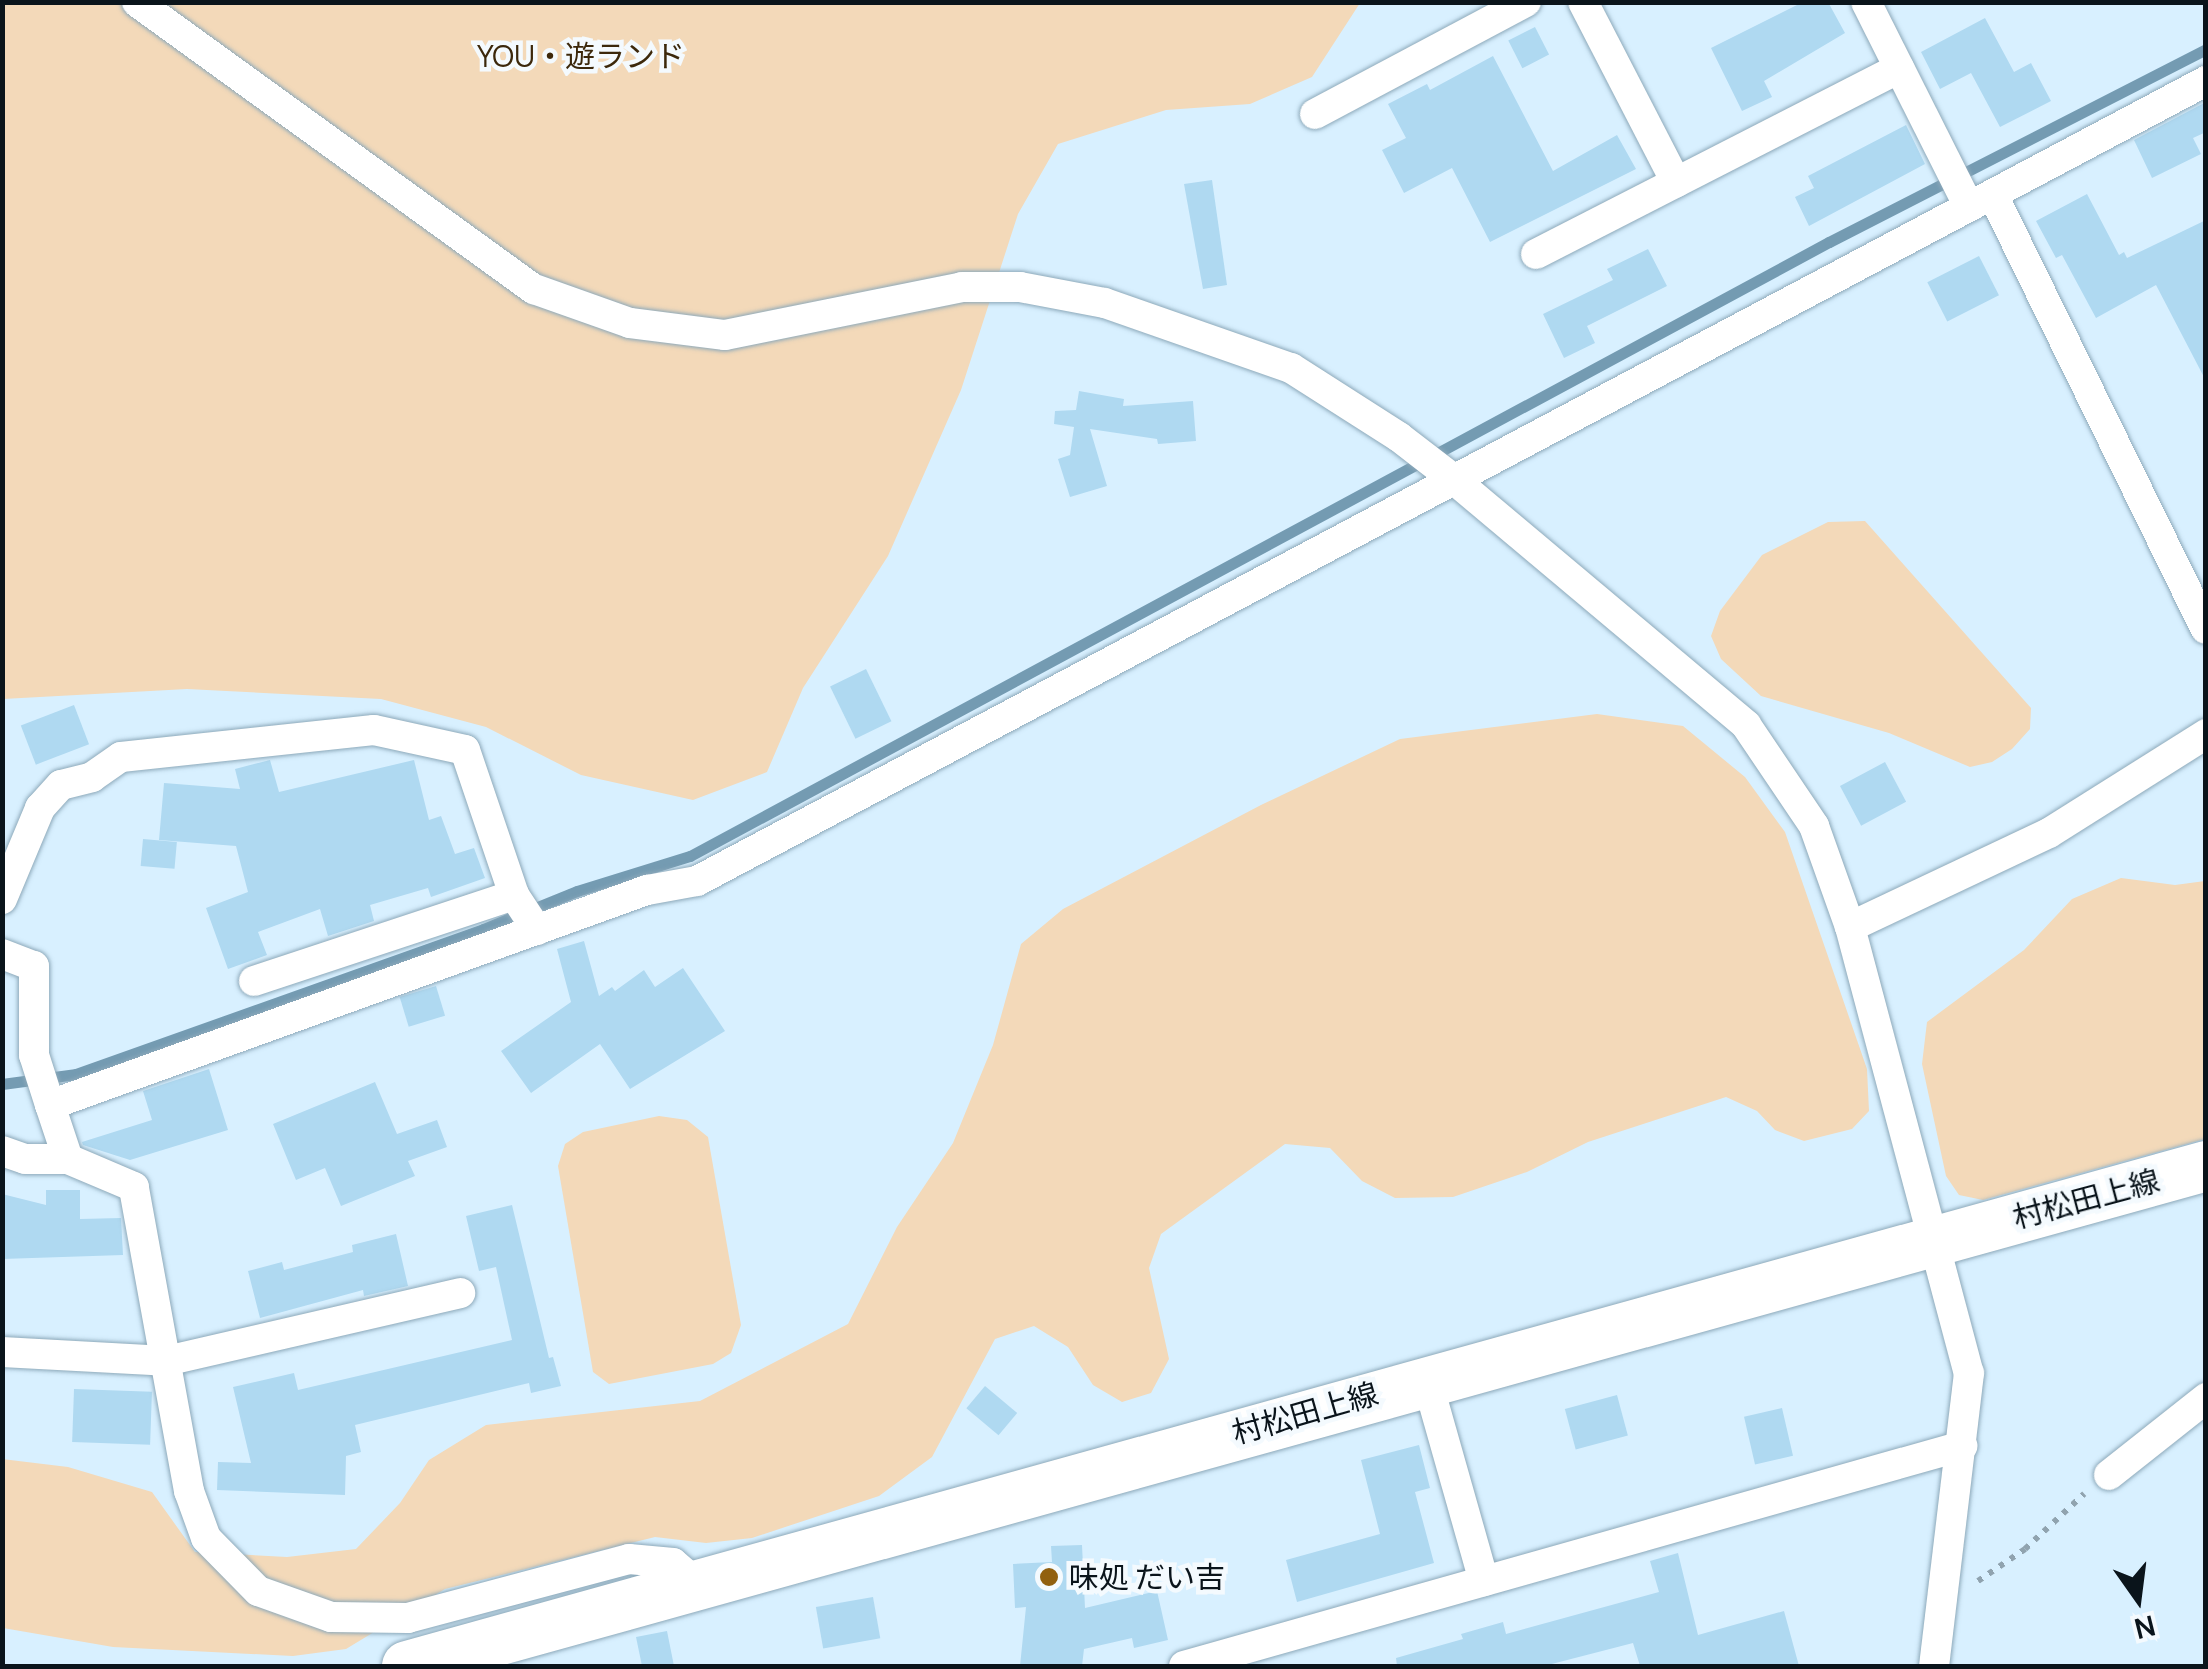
<!DOCTYPE html>
<html>
<head>
<meta charset="utf-8">
<style>
  body { margin:0 }
  #map { position:relative; width:2208px; height:1669px; overflow:hidden; background:#d8f0ff; font-family:Manrope,"Noto Sans JP",sans-serif }
  div>[style] { position:absolute }
  .green>* { inset:0; background:#f3d9b9 }
  .stream>* { height:11px; margin:-5.5px; padding:0 5.5px; transform-origin:5.5px; border-radius:5.5px; background:#749bb2 }
  .building>* { inset:0; background:#afd9f1; transform-origin:0 0 }
  .path>* { height:6px; margin-top:-3px; transform-origin:0; background:repeating-linear-gradient(90deg,#90a3af 0 5px,transparent 0 13px) }
  .roads { filter:drop-shadow(0 0 2px #8da9ba) drop-shadow(0 0 2px #8da9ba) }
  .minor>* { height:30px; margin:-15px; padding:0 15px; transform-origin:15px; border-radius:15px; background:#fff }
  .primary>* { height:50px; margin:-25px; padding:0 25px; transform-origin:25px; border-radius:25px; background:#fff }
  .dots>* { width:28px; height:28px; translate:-50% -50%; box-sizing:border-box; border:5px solid #f4fafe; border-radius:50% }
  span { translate:-50% -50%; white-space:nowrap; text-align:center; line-height:1.15; -webkit-text-stroke:9px #f4fafe; paint-order:stroke }
  .park-label { font-size:30px; color:#3c280b }
  .street-label { font-size:30px; color:#0a141b }
  .poi-label { font-size:30px; color:#0a141b }
  .left { translate:0 -50%; text-align:left }
  .frame { position:absolute; inset:0; border:5px solid #0a141b; pointer-events:none }
  .north { position:absolute; left:2088px; top:1549px; width:100px; height:100px; -webkit-text-stroke:8px #f4fafe; paint-order:stroke; rotate:166deg; font-size:28px; font-weight:700; line-height:40px; text-align:center; color:#0a141b }
  .north::after { content:''; display:block; margin:auto; width:35px; height:45px; background:#0a141b; clip-path:polygon(50% 0,100% 100%,50% 72%,0 100%) }
</style>
</head>
<body>
<div id="map">
  <div class="green">
    <div style="clip-path:polygon(3px 3px,1360px 3px,1312px 77px,1250px 104px,1166px 110px,1058px 144px,1018px 214px,961px 390px,888px 556px,803px 688px,767px 772px,693px 800px,581px 775px,486px 727px,381px 699px,187px 689px,3px 699px)"></div>
    <div style="clip-path:polygon(1865px 521px,2031px 708px,2030px 729px,2012px 749px,1992px 762px,1970px 767px,1889px 733px,1761px 696px,1721px 659px,1711px 636px,1720px 611px,1762px 555px,1828px 522px)"></div>
    <div style="clip-path:polygon(1597px 714px,1683px 726px,1745px 777px,1785px 832px,1867px 1069px,1869px 1111px,1852px 1129px,1804px 1141px,1775px 1130px,1757px 1111px,1726px 1097px,1588px 1142px,1527px 1172px,1453px 1197px,1395px 1198px,1362px 1181px,1330px 1148px,1285px 1144px,1161px 1234px,1149px 1268px,1169px 1359px,1151px 1393px,1122px 1402px,1093px 1385px,1068px 1347px,1034px 1326px,995px 1339px,932px 1457px,879px 1496px,752px 1538px,706px 1543px,655px 1537px,445px 1589px,346px 1649px,293px 1656px,113px 1647px,3px 1628px,2px 1459px,68px 1467px,152px 1492px,195px 1552px,287px 1557px,356px 1549px,400px 1503px,429px 1460px,486px 1425px,700px 1401px,848px 1324px,897px 1227px,953px 1143px,993px 1045px,1021px 944px,1063px 909px,1261px 805px,1400px 739px)"></div>
    <div style="clip-path:polygon(2121px 878px,2175px 885px,2205px 881px,2205px 1139px,1983px 1200px,1959px 1195px,1946px 1176px,1922px 1064px,1927px 1022px,2024px 950px,2072px 899px)"></div>
    <div style="clip-path:polygon(659px 1116px,687px 1120px,708px 1137px,741px 1325px,731px 1353px,713px 1364px,609px 1384px,593px 1372px,558px 1166px,565px 1144px,583px 1132px)"></div>
  </div>
  <div class="stream">
    <div style="left:2px;top:1084px;width:75px;rotate:-7.7deg"></div>
    <div style="left:76px;top:1074px;width:432px;rotate:-19.6deg"></div>
    <div style="left:483px;top:929px;width:101px;rotate:-22deg"></div>
    <div style="left:577px;top:891px;width:118px;rotate:-17.2deg"></div>
    <div style="left:690px;top:856px;width:1294px;rotate:-28.33deg"></div>
    <div style="left:1829px;top:242px;width:424px;rotate:-27.1deg"></div>
  </div>
  <div class="building">
    <div style="clip-path:polygon(1803px 2px,1828px 2px,1845px 33px,1764px 81px,1772px 97px,1742px 111px,1711px 48px)"></div>
    <div style="clip-path:polygon(1985px 18px,2014px 72px,2031px 63px,2051px 101px,2000px 127px,1971px 73px,1940px 89px,1921px 52px)"></div>
    <div style="left:1535px;top:27px;width:31px;height:30px;rotate:63deg"></div>
    <div style="clip-path:polygon(1493px 56px,1553px 171px,1617px 135px,1636px 169px,1490px 242px,1452px 168px,1404px 193px,1382px 150px,1406px 138px,1388px 104px,1427px 84px,1430px 90px)"></div>
    <div style="clip-path:polygon(2206px 102px,2206px 132px,2193px 138px,2201px 154px,2152px 178px,2134px 140px)"></div>
    <div style="clip-path:polygon(1906px 125px,1925px 164px,1809px 226px,1795px 197px,1814px 188px,1808px 176px)"></div>
    <div style="clip-path:polygon(1212px 180px,1227px 285px,1203px 289px,1184px 184px)"></div>
    <div style="clip-path:polygon(2087px 194px,2119px 255px,2124px 252px,2127px 258px,2206px 220px,2206px 381px,2156px 285px,2096px 318px,2062px 255px,2056px 258px,2036px 221px)"></div>
    <div style="clip-path:polygon(1648px 249px,1667px 286px,1587px 326px,1595px 343px,1564px 358px,1543px 314px,1613px 280px,1607px 269px)"></div>
    <div style="left:1979px;top:256px;width:44px;height:58px;rotate:63deg"></div>
    <div style="clip-path:polygon(1079px 391px,1124px 399px,1123px 406px,1193px 401px,1196px 441px,1158px 444px,1157px 439px,1090px 429px,1107px 486px,1070px 497px,1058px 459px,1070px 455px,1074px 427px,1054px 424px,1055px 411px,1076px 410px)"></div>
    <div style="left:866px;top:669px;width:58px;height:40px;rotate:64deg"></div>
    <div style="left:74px;top:705px;width:42px;height:57px;rotate:69deg"></div>
    <div style="clip-path:polygon(270px 760px,279px 792px,414px 760px,429px 820px,441px 816px,455px 854px,474px 848px,485px 878px,431px 897px,428px 888px,370px 905px,374px 921px,328px 936px,320px 909px,258px 932px,267px 955px,228px 969px,206px 908px,248px 892px,236px 846px,159px 840px,164px 783px,240px 789px,235px 769px)"></div>
    <div style="left:1885px;top:762px;width:45px;height:51px;rotate:62deg"></div>
    <div style="left:143px;top:839px;width:34px;height:27px;rotate:5deg"></div>
    <div style="clip-path:polygon(584px 941px,599px 996px,612px 987px,615px 991px,644px 970px,655px 987px,683px 968px,725px 1031px,630px 1089px,600px 1044px,531px 1093px,501px 1051px,571px 1002px,557px 949px)"></div>
    <div style="left:436px;top:986px;width:31px;height:38px;rotate:73deg"></div>
    <div style="clip-path:polygon(209px 1069px,228px 1130px,130px 1160px,83px 1145px,82px 1142px,152px 1120px,143px 1091px)"></div>
    <div style="clip-path:polygon(375px 1082px,397px 1134px,437px 1120px,447px 1147px,408px 1161px,415px 1176px,341px 1206px,325px 1168px,296px 1180px,273px 1124px)"></div>
    <div style="clip-path:polygon(46px 1190px,80px 1190px,80px 1219px,121px 1218px,123px 1255px,2px 1259px,2px 1194px,46px 1205px)"></div>
    <div style="clip-path:polygon(512px 1205px,549px 1358px,553px 1357px,561px 1386px,531px 1393px,529px 1383px,355px 1425px,361px 1452px,346px 1456px,345px 1495px,217px 1490px,218px 1462px,251px 1463px,233px 1387px,294px 1373px,298px 1390px,512px 1340px,496px 1267px,479px 1271px,466px 1216px)"></div>
    <div style="clip-path:polygon(396px 1234px,408px 1286px,364px 1296px,363px 1290px,260px 1318px,248px 1271px,282px 1262px,284px 1270px,353px 1252px,352px 1245px)"></div>
    <div style="left:985px;top:1386px;width:42px;height:29px;rotate:40deg"></div>
    <div style="left:74px;top:1389px;width:78px;height:53px;rotate:2deg"></div>
    <div style="left:1617px;top:1395px;width:42px;height:54px;rotate:75deg"></div>
    <div style="left:1782px;top:1408px;width:49px;height:39px;rotate:77deg"></div>
    <div style="clip-path:polygon(1419px 1445px,1430px 1488px,1415px 1492px,1434px 1563px,1297px 1602px,1286px 1560px,1380px 1534px,1361px 1460px)"></div>
    <div style="clip-path:polygon(1082px 1545px,1085px 1608px,1157px 1591px,1168px 1640px,1134px 1648px,1132px 1638px,1084px 1649px,1082px 1666px,1020px 1666px,1026px 1607px,1015px 1608px,1013px 1564px,1052px 1562px,1051px 1546px)"></div>
    <div style="clip-path:polygon(1678px 1553px,1698px 1635px,1784px 1611px,1799px 1666px,1640px 1666px,1633px 1643px,1544px 1666px,1397px 1666px,1396px 1658px,1463px 1639px,1461px 1634px,1503px 1622px,1506px 1634px,1659px 1592px,1650px 1561px)"></div>
    <div style="left:873px;top:1597px;width:42px;height:58px;rotate:80deg"></div>
    <div style="clip-path:polygon(667px 1631px,674px 1666px,642px 1666px,636px 1637px)"></div>
  </div>
  <div class="path">
    <div style="left:1978px;top:1581px;width:57px;rotate:-34.2deg"></div>
    <div style="left:2025px;top:1549px;width:81px;rotate:-43deg"></div>
  </div>
  <div class="roads">
    <div class="minor">
      <div style="left:137px;top:2px;width:490px;rotate:35.9deg"></div>
      <div style="left:534px;top:289px;width:102px;rotate:19.5deg"></div>
      <div style="left:630px;top:323px;width:96px;rotate:7.2deg"></div>
      <div style="left:725px;top:335px;width:242px;rotate:-11.4deg"></div>
      <div style="left:962px;top:287px;width:58px"></div>
      <div style="left:1020px;top:287px;width:86px;rotate:10.7deg"></div>
      <div style="left:1105px;top:303px;width:197px;rotate:19.3deg"></div>
      <div style="left:1291px;top:368px;width:128px;rotate:32.6deg"></div>
      <div style="left:1399px;top:437px;width:67px;rotate:37.7deg"></div>
      <div style="left:1452px;top:478px;width:384px;rotate:40deg"></div>
      <div style="left:1746px;top:725px;width:122px;rotate:56deg"></div>
      <div style="left:1814px;top:826px;width:107px;rotate:70.4deg"></div>
      <div style="left:1850px;top:927px;width:462px;rotate:75.1deg"></div>
      <div style="left:1969px;top:1373px;width:295px;rotate:96.8deg"></div>
      <div style="left:1583px;top:2px;width:203px;rotate:62.7deg"></div>
      <div style="left:1866px;top:2px;width:229px;rotate:63.3deg"></div>
      <div style="left:1315px;top:114px;width:239px;rotate:-28deg"></div>
      <div style="left:1993px;top:195px;width:483px;rotate:63.9deg"></div>
      <div style="left:1536px;top:254px;width:408px;rotate:-27.1deg"></div>
      <div style="left:2px;top:899px;width:99px;rotate:-67.3deg"></div>
      <div style="left:40px;top:808px;width:31px;rotate:-48deg"></div>
      <div style="left:61px;top:785px;width:32px;rotate:-14deg"></div>
      <div style="left:92px;top:777px;width:35px;rotate:-35deg"></div>
      <div style="left:121px;top:757px;width:254px;rotate:-6.1deg"></div>
      <div style="left:374px;top:730px;width:93px;rotate:12.4deg"></div>
      <div style="left:465px;top:750px;width:153px;rotate:71.3deg"></div>
      <div style="left:514px;top:895px;width:42px;rotate:56.7deg"></div>
      <div style="left:1850px;top:927px;width:220px;rotate:-25.3deg"></div>
      <div style="left:2049px;top:833px;width:186px;rotate:-32.2deg"></div>
      <div style="left:2px;top:954px;width:34px;rotate:21deg"></div>
      <div style="left:34px;top:966px;width:89px;rotate:90deg"></div>
      <div style="left:34px;top:1055px;width:52px;rotate:72.3deg"></div>
      <div style="left:254px;top:981px;width:274px;rotate:-18.3deg"></div>
      <div style="left:2px;top:1151px;width:24px;rotate:19deg"></div>
      <div style="left:25px;top:1159px;width:43px"></div>
      <div style="left:2px;top:1352px;width:164px;rotate:3.1deg"></div>
      <div style="left:166px;top:1361px;width:302px;rotate:-13deg"></div>
      <div style="left:1427px;top:1380px;width:209px;rotate:74.2deg"></div>
      <div style="left:2109px;top:1475px;width:124px;rotate:-38.4deg"></div>
      <div style="left:696px;top:1583px;width:30px;rotate:-139deg"></div>
      <div style="left:673px;top:1563px;width:44px;rotate:-174.8deg"></div>
      <div style="left:629px;top:1559px;width:229px;rotate:165.1deg"></div>
      <div style="left:408px;top:1618px;width:77px;rotate:-179.3deg"></div>
      <div style="left:331px;top:1617px;width:77px;rotate:-160.4deg"></div>
      <div style="left:258px;top:1591px;width:74px;rotate:-134.5deg"></div>
      <div style="left:206px;top:1538px;width:50px;rotate:-109.9deg"></div>
      <div style="left:189px;top:1491px;width:309px;rotate:-100.3deg"></div>
      <div style="left:134px;top:1187px;width:72px;rotate:-157deg"></div>
      <div style="left:68px;top:1159px;width:57px;rotate:-108.4deg"></div>
      <div style="left:50px;top:1105px;width:635px;rotate:-19.81deg"></div>
      <div style="left:647px;top:890px;width:51px;rotate:-10.2deg"></div>
      <div style="left:697px;top:881px;width:1708px;rotate:-27.93deg"></div>
      <div style="left:1184px;top:1666px;width:809px;rotate:-15.79deg"></div>
    </div>
    <div class="primary">
      <div style="left:407px;top:1666px;width:1867px;rotate:-15.53deg"></div>
    </div>
  </div>
  <div class="dots">
    <div style="left:1049px;top:1577px;background:#91600f"></div>
  </div>
  <div class="park-label">
    <span style="left:581px;top:56px">YOU・遊ランド</span>
  </div>
  <div class="street-label">
    <span style="left:2086px;top:1199px;rotate:-15deg">村松田上線</span>
    <span style="left:1305px;top:1413px;rotate:-16deg">村松田上線</span>
  </div>
  <div class="poi-label">
    <span class="left" style="left:1069px;top:1577px">味処 だい吉</span>
  </div>
  <div class="frame"></div>
  <div class="north">N</div>
</div>
</body>
</html>
